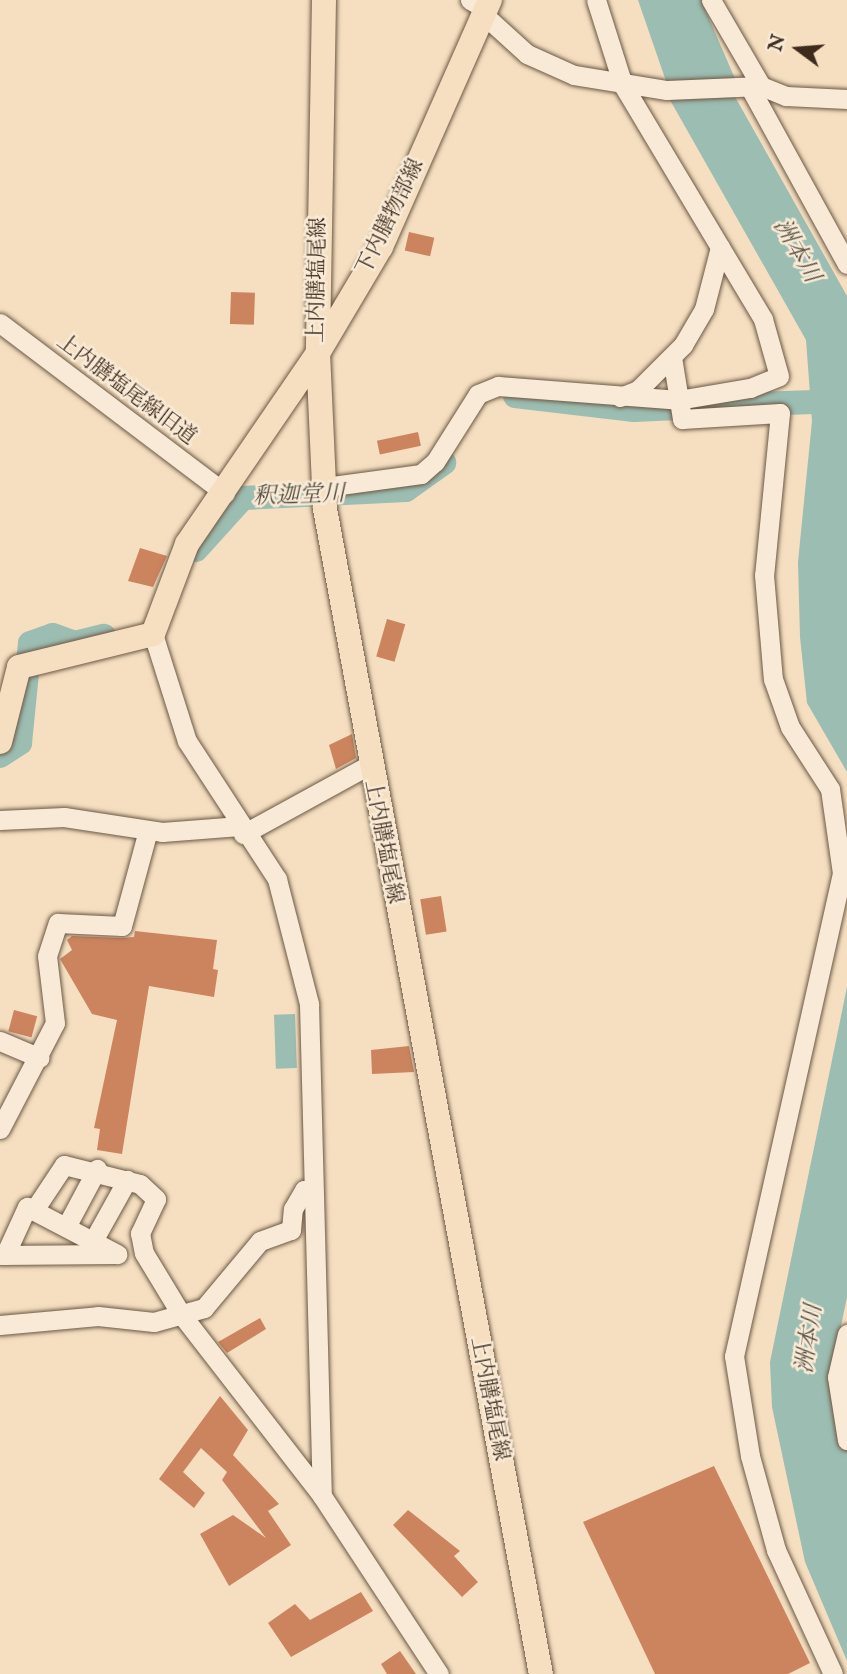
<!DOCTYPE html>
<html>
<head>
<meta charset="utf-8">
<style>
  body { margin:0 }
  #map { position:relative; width:847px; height:1674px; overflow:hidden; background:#f5dfc0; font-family:"IM FELL English","Noto Serif JP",serif }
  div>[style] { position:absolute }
  .water>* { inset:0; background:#9cbdb1; transform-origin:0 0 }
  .river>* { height:24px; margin:-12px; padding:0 12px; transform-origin:12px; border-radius:12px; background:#9cbdb1 }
  .building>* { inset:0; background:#cc845f; transform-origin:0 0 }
  .roads { filter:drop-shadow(0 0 2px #6c5845) drop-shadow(0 0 2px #6c5845) }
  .minor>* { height:19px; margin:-9.5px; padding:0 9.5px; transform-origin:9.5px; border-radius:9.5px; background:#f8ead6 }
  .major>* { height:24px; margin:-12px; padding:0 12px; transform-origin:12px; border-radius:12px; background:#f5dfc0 }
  span { translate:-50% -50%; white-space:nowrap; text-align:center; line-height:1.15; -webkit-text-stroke:5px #f8ead6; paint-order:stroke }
  .street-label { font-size:21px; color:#3f2b1c }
  .water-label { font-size:23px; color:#565041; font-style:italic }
  .north { position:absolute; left:763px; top:14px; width:70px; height:70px; -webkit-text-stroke:5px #f8ead6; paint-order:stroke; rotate:286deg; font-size:19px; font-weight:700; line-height:28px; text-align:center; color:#3f2b1c }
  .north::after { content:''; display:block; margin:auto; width:24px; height:32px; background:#3f2b1c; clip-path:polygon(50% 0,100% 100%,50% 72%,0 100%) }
</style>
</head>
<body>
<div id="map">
  <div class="water">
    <div style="clip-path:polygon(638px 0,701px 0,736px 81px,667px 84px)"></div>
    <div style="clip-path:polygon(734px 95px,847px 296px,847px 772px,807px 703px,800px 637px,798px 562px,812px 421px,806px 340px,670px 100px)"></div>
    <div style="clip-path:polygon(847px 987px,847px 1297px,836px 1350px,847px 1451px,847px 1661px,805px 1562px,772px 1407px,770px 1362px)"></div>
    <div style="left:295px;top:1014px;width:54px;height:21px;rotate:88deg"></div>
  </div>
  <div class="river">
    <div style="left:515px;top:396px;width:120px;rotate:6.7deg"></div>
    <div style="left:634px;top:410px;width:45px;rotate:-2.5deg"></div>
    <div style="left:699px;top:406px;width:146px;rotate:-2deg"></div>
    <div style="left:196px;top:550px;width:70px;rotate:-47.9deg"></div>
    <div style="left:243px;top:498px;width:163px;rotate:-2.8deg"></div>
    <div style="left:406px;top:490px;width:47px;rotate:-35.4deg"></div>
    <div style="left:0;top:756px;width:24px;rotate:-33deg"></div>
    <div style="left:20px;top:743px;width:100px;rotate:-84.3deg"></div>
    <div style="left:30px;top:643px;width:24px;rotate:-19deg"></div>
    <div style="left:53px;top:635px;width:23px;rotate:20deg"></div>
    <div style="left:75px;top:643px;width:30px;rotate:-14deg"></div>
  </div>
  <div class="building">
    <div style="left:409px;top:232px;width:26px;height:19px;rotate:13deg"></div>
    <div style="left:231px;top:292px;width:24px;height:32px;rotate:2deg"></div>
    <div style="left:418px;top:432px;width:14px;height:42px;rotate:78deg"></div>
    <div style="clip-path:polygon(140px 548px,167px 556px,153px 587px,128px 581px)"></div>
    <div style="left:387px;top:619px;width:19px;height:39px;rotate:16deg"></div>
    <div style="clip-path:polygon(352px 734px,356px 758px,336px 769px,329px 745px)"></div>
    <div style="left:441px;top:896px;width:36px;height:21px;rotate:81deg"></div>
    <div style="clip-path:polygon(135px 931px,217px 940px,213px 969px,218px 970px,214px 997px,149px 986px,122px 1154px,97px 1150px,100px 1129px,94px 1128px,117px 1020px,92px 1014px,60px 959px,72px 950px,67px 940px,72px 936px,121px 938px,134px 937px)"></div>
    <div style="left:14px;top:1010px;width:24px;height:22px;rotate:15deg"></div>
    <div style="clip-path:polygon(409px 1046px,414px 1072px,372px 1074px,371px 1050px)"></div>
    <div style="clip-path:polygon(260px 1318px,266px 1329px,227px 1353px,218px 1342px)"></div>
    <div style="clip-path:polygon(220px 1396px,248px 1430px,233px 1455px,279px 1504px,268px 1511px,291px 1545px,229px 1586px,200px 1534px,233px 1515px,266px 1538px,222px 1480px,227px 1472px,201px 1448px,183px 1472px,205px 1493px,194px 1508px,159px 1479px)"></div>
    <div style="clip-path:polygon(714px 1466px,810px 1663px,788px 1674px,655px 1674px,583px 1522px)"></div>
    <div style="clip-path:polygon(408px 1510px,460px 1551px,454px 1556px,478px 1582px,462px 1597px,393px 1525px)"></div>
    <div style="clip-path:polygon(361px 1592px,373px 1611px,291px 1657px,268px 1623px,295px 1604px,310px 1620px)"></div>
    <div style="clip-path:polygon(400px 1651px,416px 1674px,387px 1674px,381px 1664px)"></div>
  </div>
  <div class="roads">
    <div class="minor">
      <div style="left:470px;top:0;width:18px;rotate:29deg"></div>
      <div style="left:711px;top:0;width:99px;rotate:59.8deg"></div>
      <div style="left:484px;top:15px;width:58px;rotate:42.2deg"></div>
      <div style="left:527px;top:54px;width:51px;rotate:24.1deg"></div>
      <div style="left:574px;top:75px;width:94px;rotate:9.2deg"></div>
      <div style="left:667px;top:90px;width:94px;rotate:-2.4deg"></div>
      <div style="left:761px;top:86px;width:27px;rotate:22deg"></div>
      <div style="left:786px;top:96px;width:61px;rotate:2.8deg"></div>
      <div style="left:749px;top:86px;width:203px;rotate:61.2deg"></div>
      <div style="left:0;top:323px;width:282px;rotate:37.1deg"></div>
      <div style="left:672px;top:357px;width:63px;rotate:80.8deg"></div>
      <div style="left:682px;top:419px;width:98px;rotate:-3.5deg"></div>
      <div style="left:780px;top:413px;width:163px;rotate:95.6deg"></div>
      <div style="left:764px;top:575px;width:104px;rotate:85.1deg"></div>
      <div style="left:773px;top:679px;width:51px;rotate:70.5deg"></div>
      <div style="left:790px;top:727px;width:74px;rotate:57.2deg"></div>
      <div style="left:830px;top:789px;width:85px;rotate:81.9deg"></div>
      <div style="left:842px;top:873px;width:495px;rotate:102.6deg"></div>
      <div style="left:734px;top:1356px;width:101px;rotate:80.9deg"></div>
      <div style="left:750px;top:1456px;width:98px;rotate:74.5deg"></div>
      <div style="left:776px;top:1550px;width:136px;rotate:65.3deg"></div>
      <div style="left:620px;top:397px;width:19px;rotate:-21deg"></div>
      <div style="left:638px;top:390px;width:64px;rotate:-45deg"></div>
      <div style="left:683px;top:345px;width:42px;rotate:-59.7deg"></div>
      <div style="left:704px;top:309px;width:64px;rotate:-75.5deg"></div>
      <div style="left:325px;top:487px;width:97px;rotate:-7.7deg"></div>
      <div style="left:421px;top:474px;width:18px;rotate:-41deg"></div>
      <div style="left:435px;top:462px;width:80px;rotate:-57.7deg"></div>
      <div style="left:478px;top:394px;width:22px;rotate:-22deg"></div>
      <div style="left:498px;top:386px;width:181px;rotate:4.4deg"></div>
      <div style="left:678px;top:400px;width:73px;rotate:-9.5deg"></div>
      <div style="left:750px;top:388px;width:31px;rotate:-22deg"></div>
      <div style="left:779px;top:376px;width:59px;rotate:-105.7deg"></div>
      <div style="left:763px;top:319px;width:273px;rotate:-120.9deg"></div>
      <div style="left:623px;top:85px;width:89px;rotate:-107.6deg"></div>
      <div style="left:153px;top:634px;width:112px;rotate:72.4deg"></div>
      <div style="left:187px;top:741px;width:165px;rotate:56.9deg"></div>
      <div style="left:277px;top:879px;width:129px;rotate:75.6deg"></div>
      <div style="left:309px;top:1004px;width:492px;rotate:88.5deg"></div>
      <div style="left:0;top:820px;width:64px;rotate:-2.7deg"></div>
      <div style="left:64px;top:817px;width:99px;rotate:8.7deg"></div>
      <div style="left:162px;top:832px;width:78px;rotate:-4.4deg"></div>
      <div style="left:243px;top:834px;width:144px;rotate:-28.7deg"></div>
      <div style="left:0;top:1041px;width:43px;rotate:23deg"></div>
      <div style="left:0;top:1129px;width:119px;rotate:-62.6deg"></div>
      <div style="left:55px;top:1023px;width:67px;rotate:-96.8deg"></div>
      <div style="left:47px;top:956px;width:35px;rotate:-72deg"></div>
      <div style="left:58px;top:923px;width:64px;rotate:2.7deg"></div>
      <div style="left:122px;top:926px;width:99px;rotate:-74.8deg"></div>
      <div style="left:34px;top:1210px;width:54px;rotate:-56.3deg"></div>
      <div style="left:64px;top:1165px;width:78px;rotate:14deg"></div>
      <div style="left:140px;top:1184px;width:22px;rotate:43deg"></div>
      <div style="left:156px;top:1199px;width:38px;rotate:115deg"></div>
      <div style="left:140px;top:1233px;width:20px;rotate:79deg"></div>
      <div style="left:144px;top:1253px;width:71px;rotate:58.8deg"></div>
      <div style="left:181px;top:1314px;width:230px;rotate:52.2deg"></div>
      <div style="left:322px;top:1496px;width:213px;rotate:56.7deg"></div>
      <div style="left:66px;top:1227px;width:66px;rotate:-61.9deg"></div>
      <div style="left:93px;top:1241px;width:70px;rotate:-60.9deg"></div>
      <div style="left:0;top:1255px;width:115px;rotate:-0.5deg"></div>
      <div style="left:5px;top:1255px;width:53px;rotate:-65.4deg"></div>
      <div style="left:27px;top:1207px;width:102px;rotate:27.6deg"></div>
      <div style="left:0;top:1325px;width:98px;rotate:-5.2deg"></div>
      <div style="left:98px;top:1316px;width:56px;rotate:6.1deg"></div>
      <div style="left:154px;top:1322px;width:52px;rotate:-15.6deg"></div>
      <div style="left:204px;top:1308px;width:87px;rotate:-50.1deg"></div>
      <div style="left:260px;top:1241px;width:33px;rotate:-20deg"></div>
      <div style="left:291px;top:1230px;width:21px;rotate:-85deg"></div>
      <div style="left:293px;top:1209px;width:22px;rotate:-60deg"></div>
      <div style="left:304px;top:1190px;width:6px;rotate:9deg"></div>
      <div style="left:847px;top:1334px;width:44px;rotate:103.1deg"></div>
      <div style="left:837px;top:1377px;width:64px;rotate:81deg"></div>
    </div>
    <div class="major">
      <div style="left:324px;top:0;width:353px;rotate:91deg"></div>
      <div style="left:318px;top:353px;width:156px;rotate:87.4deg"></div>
      <div style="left:325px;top:509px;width:1185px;rotate:79.5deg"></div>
      <div style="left:0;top:742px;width:77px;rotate:-75.8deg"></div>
      <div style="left:19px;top:667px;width:138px;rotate:-13.8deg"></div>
      <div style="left:153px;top:634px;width:96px;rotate:-69.3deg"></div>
      <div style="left:187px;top:544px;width:232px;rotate:-55.6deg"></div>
      <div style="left:318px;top:353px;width:123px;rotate:-59.3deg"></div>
      <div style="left:381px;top:247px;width:270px;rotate:-66.2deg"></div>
    </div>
  </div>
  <div class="street-label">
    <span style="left:391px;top:217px;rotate:-64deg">下内膳物部線</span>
    <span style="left:318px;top:280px;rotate:-89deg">上内膳塩尾線</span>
    <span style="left:126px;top:390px;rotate:37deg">上内膳塩尾線旧道</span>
    <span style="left:383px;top:842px;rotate:79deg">上内膳塩尾線</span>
    <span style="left:489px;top:1399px;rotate:79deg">上内膳塩尾線</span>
  </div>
  <div class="water-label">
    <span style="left:796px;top:251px;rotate:60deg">洲本川</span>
    <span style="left:299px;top:496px;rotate:-2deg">釈迦堂川</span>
    <span style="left:810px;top:1339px;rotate:-82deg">洲本川</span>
  </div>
  <div class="north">N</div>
</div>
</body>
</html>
